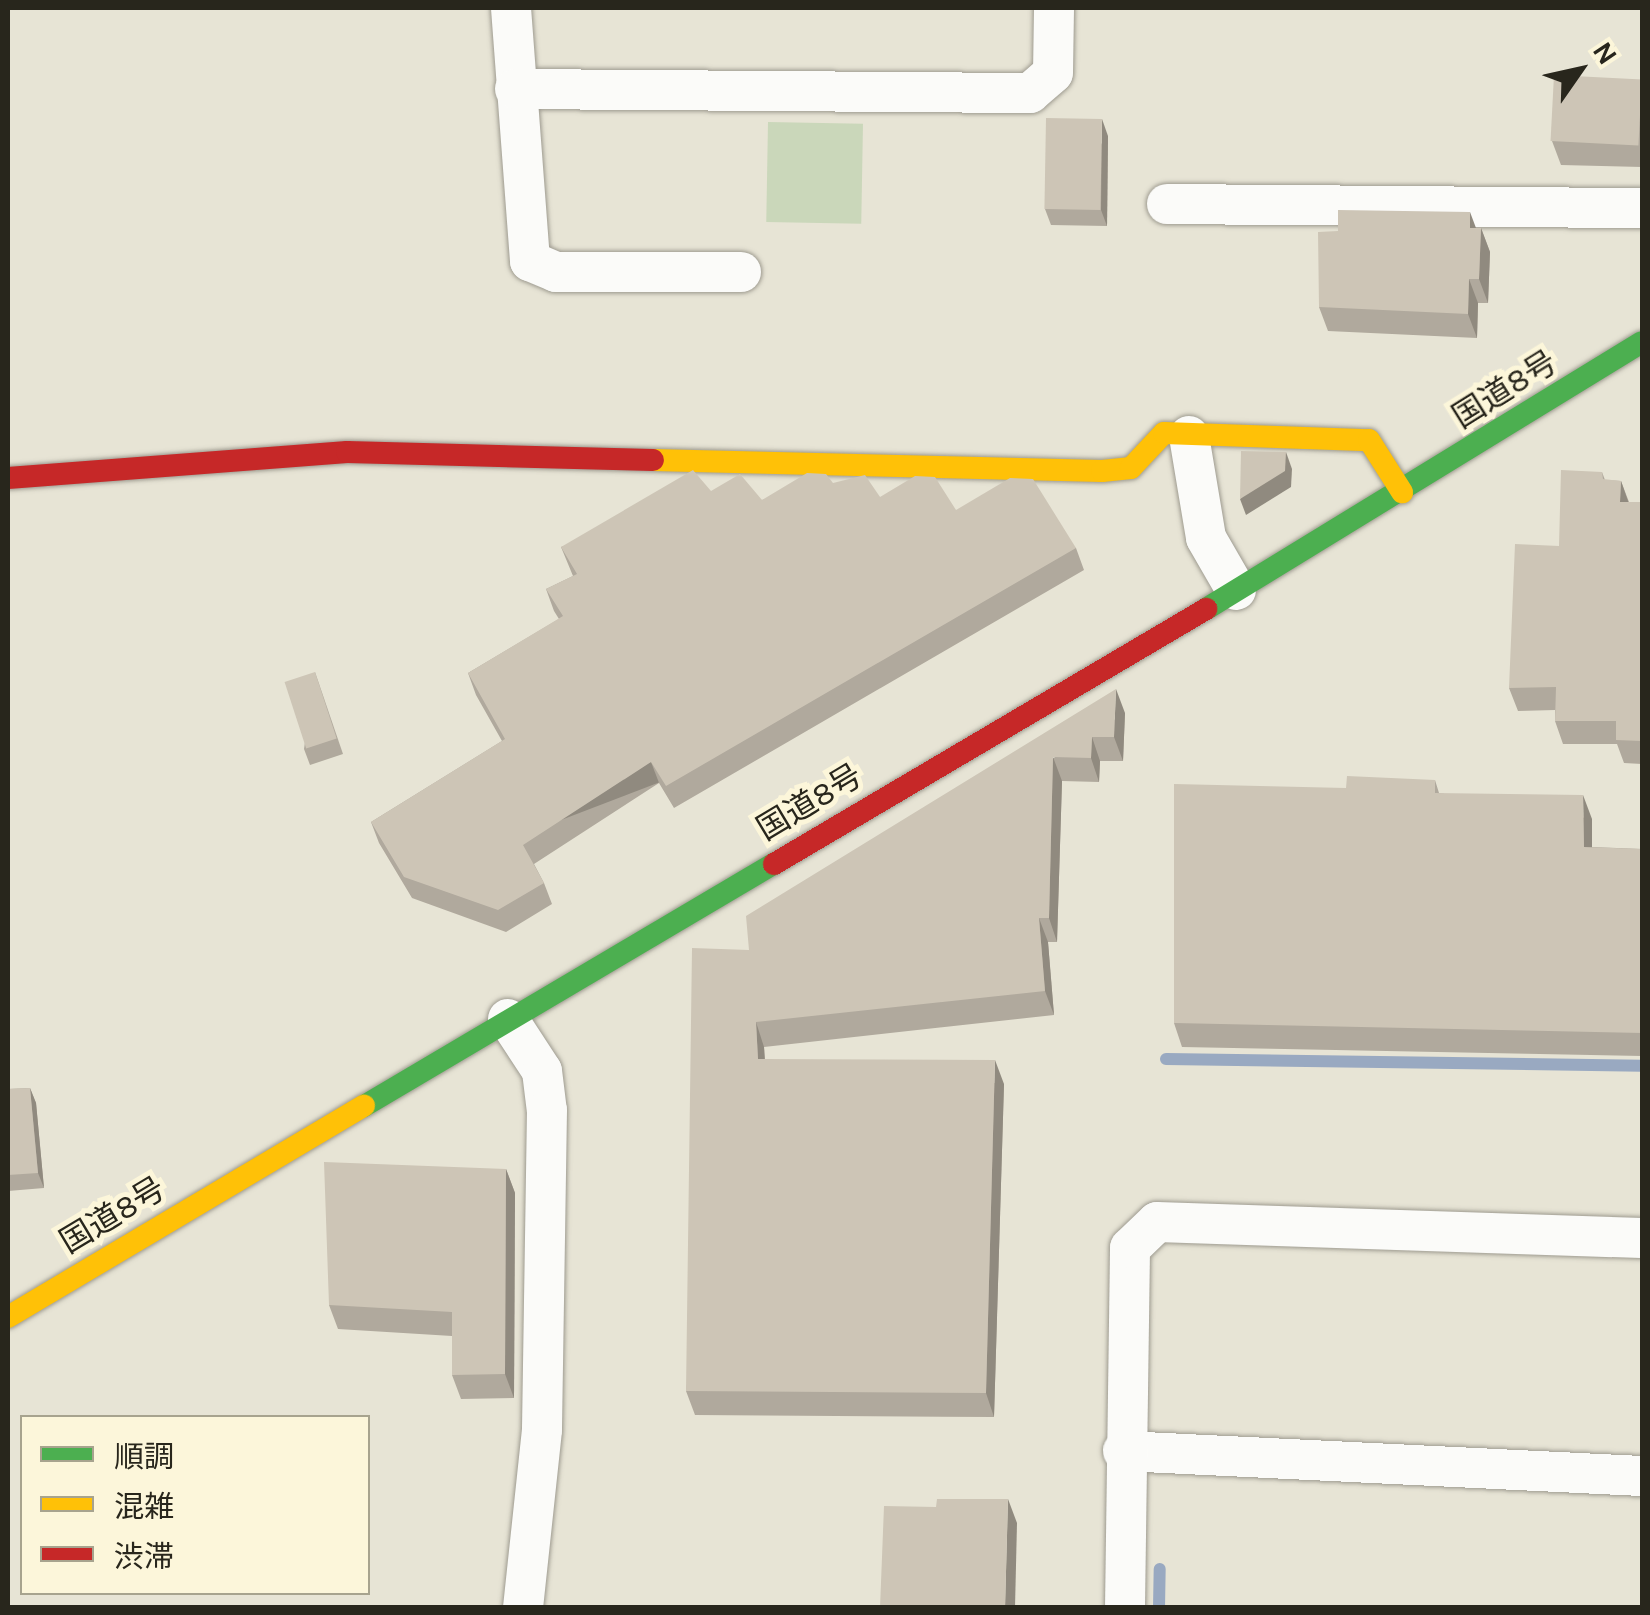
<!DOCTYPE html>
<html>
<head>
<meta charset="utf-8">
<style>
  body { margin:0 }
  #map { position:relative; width:1650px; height:1615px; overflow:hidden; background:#e7e4d5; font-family:Karla,"Noto Sans JP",sans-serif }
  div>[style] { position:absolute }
  .green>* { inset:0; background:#cad7ba; transform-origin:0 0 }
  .stream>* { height:12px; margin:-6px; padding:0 6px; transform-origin:6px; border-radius:6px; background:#99a9c1 }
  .roads { filter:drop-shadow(0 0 2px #9e9b90) drop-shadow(0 0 2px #9e9b90) }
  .street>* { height:40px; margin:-20px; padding:0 20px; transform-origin:20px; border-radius:20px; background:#fbfbf9 }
  .fast>* { height:22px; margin:-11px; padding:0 11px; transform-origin:11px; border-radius:11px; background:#4caf50 }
  .slow>* { height:22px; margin:-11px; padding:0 11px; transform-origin:11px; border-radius:11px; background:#ffc107 }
  .jam>* { height:22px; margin:-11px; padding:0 11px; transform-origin:11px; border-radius:11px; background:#c62828 }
  .wall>* { inset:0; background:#b0a99d }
  .shaded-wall>* { inset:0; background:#908a7f; transform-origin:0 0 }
  .building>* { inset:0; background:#cdc5b6; transform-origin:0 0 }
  span { translate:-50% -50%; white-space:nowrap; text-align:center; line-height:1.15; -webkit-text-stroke:10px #fcf6da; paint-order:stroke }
  .street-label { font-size:32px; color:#28261c }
  .frame { position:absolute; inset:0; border:10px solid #28261c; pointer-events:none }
  .legend { position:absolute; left:20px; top:1415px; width:350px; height:180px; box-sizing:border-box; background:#fcf6da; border:2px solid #a7a38e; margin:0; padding:12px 18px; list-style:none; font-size:30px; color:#28261c }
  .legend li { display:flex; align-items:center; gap:20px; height:50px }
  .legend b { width:50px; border:2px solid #a7a38e }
  .north { position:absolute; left:1530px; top:20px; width:100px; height:100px; -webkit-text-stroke:8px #fcf6da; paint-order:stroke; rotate:56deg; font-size:28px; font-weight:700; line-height:40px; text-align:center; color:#28261c }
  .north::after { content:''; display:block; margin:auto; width:35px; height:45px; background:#28261c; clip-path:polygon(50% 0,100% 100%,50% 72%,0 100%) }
</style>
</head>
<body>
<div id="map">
  <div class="green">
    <div style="left:768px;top:122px;width:95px;height:100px;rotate:1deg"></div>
  </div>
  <div class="stream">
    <div style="left:1166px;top:1059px;width:476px;rotate:0.8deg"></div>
    <div style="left:1159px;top:1608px;width:39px;rotate:-89deg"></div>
  </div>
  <div class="roads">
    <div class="street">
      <div style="left:511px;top:8px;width:254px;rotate:85.7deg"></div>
      <div style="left:530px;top:261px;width:28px;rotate:23deg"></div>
      <div style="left:556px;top:272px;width:185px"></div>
      <div style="left:515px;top:89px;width:515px;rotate:0.45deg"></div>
      <div style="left:1030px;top:93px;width:30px;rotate:-41deg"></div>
      <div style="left:1053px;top:73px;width:65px;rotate:-89.1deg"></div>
      <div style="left:1167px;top:204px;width:475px;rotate:0.5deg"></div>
      <div style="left:1189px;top:436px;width:103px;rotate:80.5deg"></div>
      <div style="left:1206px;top:538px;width:60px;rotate:60deg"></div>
      <div style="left:508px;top:1019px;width:62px;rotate:56.8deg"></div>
      <div style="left:542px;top:1071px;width:39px;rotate:83deg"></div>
      <div style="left:547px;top:1110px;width:320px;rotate:90.9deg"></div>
      <div style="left:542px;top:1430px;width:179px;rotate:96.1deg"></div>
      <div style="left:1123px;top:1451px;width:520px;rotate:2.76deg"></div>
      <div style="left:1125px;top:1608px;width:360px;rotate:-89.2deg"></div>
      <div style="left:1130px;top:1248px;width:37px;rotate:-44deg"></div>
      <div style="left:1157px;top:1222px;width:485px;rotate:1.9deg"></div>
    </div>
    <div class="fast">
      <div style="left:1206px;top:609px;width:511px;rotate:-31.48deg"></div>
      <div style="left:364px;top:1106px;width:476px;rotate:-30.6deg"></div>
    </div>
    <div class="slow">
      <div style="left:653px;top:460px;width:449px;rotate:1.4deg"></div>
      <div style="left:1102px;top:471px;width:29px;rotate:-6deg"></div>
      <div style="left:1131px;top:468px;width:48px;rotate:-46.7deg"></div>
      <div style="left:1164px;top:433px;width:205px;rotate:2deg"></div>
      <div style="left:1369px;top:440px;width:62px;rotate:57.6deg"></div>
      <div style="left:8px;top:1317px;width:414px;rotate:-30.7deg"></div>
    </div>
    <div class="jam">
      <div style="left:8px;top:478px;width:340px;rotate:-4.4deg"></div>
      <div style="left:347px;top:452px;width:306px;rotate:1.5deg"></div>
      <div style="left:774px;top:864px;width:502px;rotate:-30.55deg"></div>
    </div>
  </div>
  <div class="wall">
    <div style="clip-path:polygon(1642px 79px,1642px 167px,1561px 165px,1552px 141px)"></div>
    <div style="clip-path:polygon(1108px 136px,1107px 226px,1051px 225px,1045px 209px)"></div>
    <div style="clip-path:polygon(1476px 228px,1481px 228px,1490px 252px,1488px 303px,1478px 303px,1477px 338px,1328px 331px,1319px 307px)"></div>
    <div style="clip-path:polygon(1602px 472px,1605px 480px,1621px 481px,1629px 502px,1642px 502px,1642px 764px,1624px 763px,1617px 744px,1563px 744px,1555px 721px,1555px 710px,1518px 711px,1509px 688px,1559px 546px)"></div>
    <div style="clip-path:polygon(833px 483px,880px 497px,956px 510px,1076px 548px,1084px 570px,674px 808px,659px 783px,534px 864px,544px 883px,552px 904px,506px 932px,412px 898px,379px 843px,371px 822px,502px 741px,476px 695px,468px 673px,559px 619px,554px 611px,546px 589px,573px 576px,561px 547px,711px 491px,762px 500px)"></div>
    <div style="clip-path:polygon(315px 672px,343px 754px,310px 765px,304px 749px)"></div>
    <div style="clip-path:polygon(1125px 713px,1123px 761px,1100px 761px,1099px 782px,1062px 781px,1057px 942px,1048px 942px,1054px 1015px,764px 1047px,765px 1059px,1004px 1084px,994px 1417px,695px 1415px,686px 1391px,749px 950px)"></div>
    <div style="clip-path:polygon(1435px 780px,1439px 793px,1592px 819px,1592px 847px,1642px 849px,1642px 1056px,1182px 1047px,1174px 1023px,1346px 788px)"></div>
    <div style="clip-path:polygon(30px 1088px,36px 1103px,44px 1188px,8px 1191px,8px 1089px)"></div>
    <div style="clip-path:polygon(506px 1169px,515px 1193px,514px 1398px,461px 1399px,452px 1375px,452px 1336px,338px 1329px,329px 1305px)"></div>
  </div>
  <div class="shaded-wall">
    <div style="clip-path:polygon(1102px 119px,1108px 136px,1107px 226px,1101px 210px)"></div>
    <div style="clip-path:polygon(1470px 212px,1479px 236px,1470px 228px)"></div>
    <div style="clip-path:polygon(1481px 228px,1490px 252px,1488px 303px,1479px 279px)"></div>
    <div style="clip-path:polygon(1469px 279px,1478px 303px,1477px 338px,1468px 314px)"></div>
    <div style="clip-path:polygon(1286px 452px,1292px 469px,1291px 487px,1246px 515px,1240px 499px)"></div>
    <div style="clip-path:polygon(1621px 481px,1629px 504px,1620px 502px)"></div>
    <div style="clip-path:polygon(1116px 689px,1125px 713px,1123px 761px,1114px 737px)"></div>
    <div style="clip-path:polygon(1092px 737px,1100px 761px,1099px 782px,1091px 758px)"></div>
    <div style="clip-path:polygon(1053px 757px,1062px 781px,1057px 942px,1049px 918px)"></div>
    <div style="left:651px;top:762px;width:22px;height:153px;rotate:69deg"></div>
    <div style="clip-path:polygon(1583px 795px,1592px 819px,1592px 871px,1584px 847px)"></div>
    <div style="clip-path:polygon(1039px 918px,1048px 942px,1054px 1015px,1045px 991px)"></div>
    <div style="clip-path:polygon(756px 1022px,764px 1047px,766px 1083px,758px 1059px)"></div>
    <div style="clip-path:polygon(995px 1060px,1004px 1084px,994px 1417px,986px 1393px)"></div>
    <div style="clip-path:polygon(30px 1088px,36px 1103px,44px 1188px,38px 1173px)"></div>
    <div style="clip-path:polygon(506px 1169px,515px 1193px,514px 1398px,505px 1374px)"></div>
    <div style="clip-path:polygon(1008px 1499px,1017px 1523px,1015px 1608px,1005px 1608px)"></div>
  </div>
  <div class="building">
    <div style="left:1554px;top:75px;width:88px;height:66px;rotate:3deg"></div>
    <div style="left:1102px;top:119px;width:91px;height:56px;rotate:91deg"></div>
    <div style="clip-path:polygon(1338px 210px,1470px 212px,1470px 228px,1481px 228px,1479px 279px,1469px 279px,1468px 314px,1319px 307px,1318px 232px,1338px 231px)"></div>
    <div style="clip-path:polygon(1241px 451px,1286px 452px,1285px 471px,1240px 499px)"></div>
    <div style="clip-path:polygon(693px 470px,711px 491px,740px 474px,762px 500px,807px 473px,826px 474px,833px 483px,865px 475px,880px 497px,915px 476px,935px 477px,956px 510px,1010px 478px,1033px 479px,1076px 548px,666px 786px,651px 762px,523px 845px,544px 883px,498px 910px,404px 877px,371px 822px,505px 739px,468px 673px,563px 616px,546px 589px,577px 574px,561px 547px)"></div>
    <div style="clip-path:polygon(1561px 470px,1602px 472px,1603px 479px,1621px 481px,1620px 502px,1642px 502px,1642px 741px,1616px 740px,1616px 721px,1555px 721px,1556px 687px,1509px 688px,1515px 544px,1559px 546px)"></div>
    <div style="left:315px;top:672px;width:70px;height:32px;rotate:72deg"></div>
    <div style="clip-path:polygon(1116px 689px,1114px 737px,1092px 737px,1091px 758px,1053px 757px,1049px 918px,1039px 918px,1045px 991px,756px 1022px,758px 1059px,995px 1060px,986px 1393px,686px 1391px,692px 948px,749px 950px,746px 916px)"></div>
    <div style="clip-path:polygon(1347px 776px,1435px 780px,1435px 793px,1583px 795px,1584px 847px,1642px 849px,1642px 1033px,1174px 1023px,1174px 784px,1346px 788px)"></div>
    <div style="clip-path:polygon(30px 1088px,38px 1173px,8px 1175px,8px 1089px)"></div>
    <div style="clip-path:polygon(324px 1162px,506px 1169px,505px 1374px,452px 1375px,452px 1312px,329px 1305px)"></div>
    <div style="clip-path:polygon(937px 1499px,1008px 1499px,1005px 1608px,880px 1608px,884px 1506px,936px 1507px)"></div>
  </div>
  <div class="street-label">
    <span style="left:1505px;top:390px;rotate:-32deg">国道8号</span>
    <span style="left:810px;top:803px;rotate:-31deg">国道8号</span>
    <span style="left:113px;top:1216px;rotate:-31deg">国道8号</span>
  </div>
  <div class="frame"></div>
  <ul class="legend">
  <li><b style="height:12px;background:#4caf50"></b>順調</li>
  <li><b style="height:12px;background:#ffc107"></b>混雑</li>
  <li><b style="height:12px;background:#c62828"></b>渋滞</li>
  </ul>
  <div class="north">N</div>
</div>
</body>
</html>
